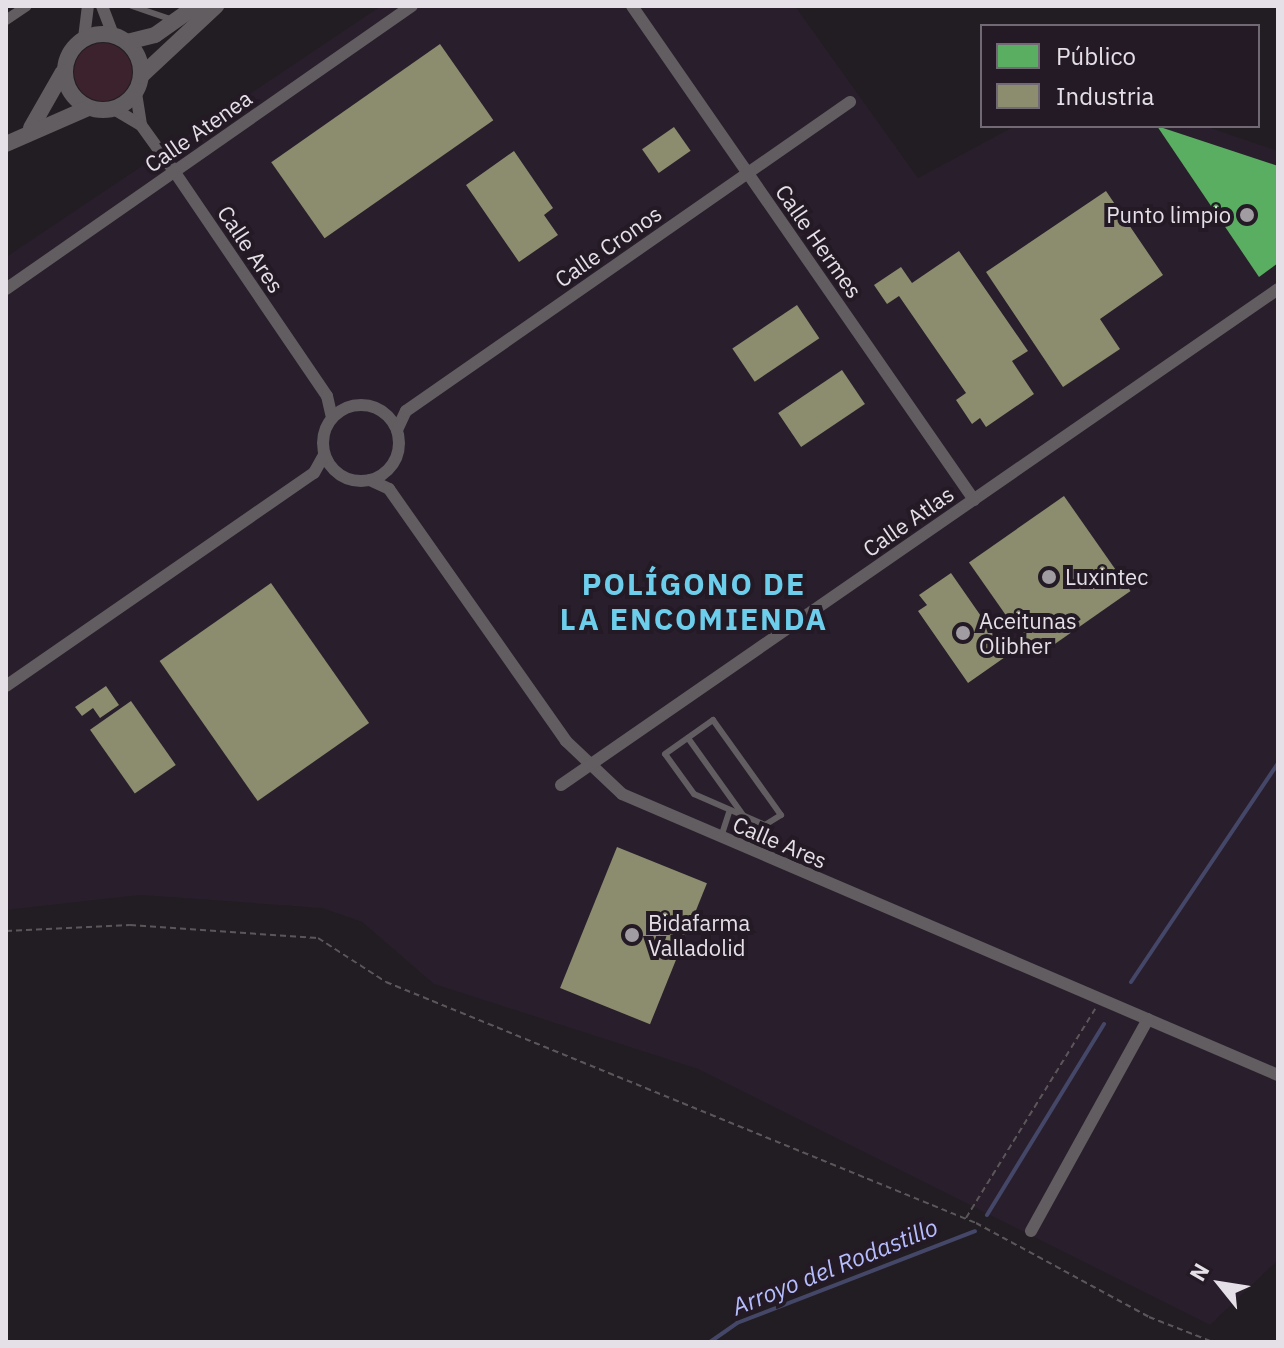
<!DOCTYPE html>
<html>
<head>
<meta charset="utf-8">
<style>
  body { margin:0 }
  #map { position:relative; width:1284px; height:1348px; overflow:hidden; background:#221d22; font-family:"IBM Plex Sans",sans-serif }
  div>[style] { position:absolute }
  .built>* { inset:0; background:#291e2c }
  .green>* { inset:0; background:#3c222c }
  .round { border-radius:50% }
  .public>* { inset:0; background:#5aae61 }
  .industry>* { inset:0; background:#8c8c6e; transform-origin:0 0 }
  .stream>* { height:4px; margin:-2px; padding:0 2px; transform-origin:2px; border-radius:2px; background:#454769 }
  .path>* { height:2px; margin-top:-1px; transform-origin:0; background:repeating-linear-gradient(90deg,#5b565a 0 6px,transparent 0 10px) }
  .service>* { height:6px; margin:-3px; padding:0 3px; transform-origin:3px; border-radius:3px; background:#625d60 }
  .pedestrian>* { height:10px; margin:-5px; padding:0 5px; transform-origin:5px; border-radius:5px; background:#625d60 }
  .minor>* { height:12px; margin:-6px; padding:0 6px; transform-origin:6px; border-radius:6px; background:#625d60 }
  .minor>.ring { margin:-6px; padding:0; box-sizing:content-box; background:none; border:12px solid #625d60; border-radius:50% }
  .tertiary>* { height:16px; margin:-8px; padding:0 8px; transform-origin:8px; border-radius:8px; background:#625d60 }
  .tertiary>.ring { margin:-8px; padding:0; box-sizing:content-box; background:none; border:16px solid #625d60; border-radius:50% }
  .dots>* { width:22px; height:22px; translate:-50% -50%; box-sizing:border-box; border:4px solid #231a25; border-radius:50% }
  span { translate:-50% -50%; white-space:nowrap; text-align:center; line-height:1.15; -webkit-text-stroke:8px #231a25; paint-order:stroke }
  .street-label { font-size:22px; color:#e5e0e7 }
  .poi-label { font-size:22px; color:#e5e0e7 }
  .right { translate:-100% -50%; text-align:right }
  .left { translate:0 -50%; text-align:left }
  .water-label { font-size:24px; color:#b6bdfe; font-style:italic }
  .district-label { font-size:30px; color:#6dceeb; font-weight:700; letter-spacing:2px }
  .frame { position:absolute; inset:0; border:8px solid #e5e0e7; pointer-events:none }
  .legend { position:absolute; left:980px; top:24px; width:280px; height:104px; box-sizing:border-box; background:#231a25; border:2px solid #716973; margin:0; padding:10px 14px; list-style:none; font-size:24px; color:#e5e0e7 }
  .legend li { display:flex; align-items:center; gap:16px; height:40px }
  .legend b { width:40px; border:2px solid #716973 }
  .north { position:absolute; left:1180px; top:1244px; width:80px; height:80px; -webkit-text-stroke:6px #231a25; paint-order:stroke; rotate:300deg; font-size:22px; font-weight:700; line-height:32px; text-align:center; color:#e5e0e7 }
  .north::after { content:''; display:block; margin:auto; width:28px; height:36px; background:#e5e0e7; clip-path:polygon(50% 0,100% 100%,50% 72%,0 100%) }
</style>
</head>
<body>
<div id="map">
  <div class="built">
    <div style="clip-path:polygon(381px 6px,795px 6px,918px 178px,1015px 126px,1205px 126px,1278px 151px,1278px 1260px,1210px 1325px,698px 1069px,434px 984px,362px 922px,322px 908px,140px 895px,6px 910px,6px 257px)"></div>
  </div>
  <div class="green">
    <div class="round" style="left:74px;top:43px;width:58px;height:58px"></div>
  </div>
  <div class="public">
    <div style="clip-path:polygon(1157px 126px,1278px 166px,1278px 263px,1259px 277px)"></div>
  </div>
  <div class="industry">
    <div style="left:440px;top:44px;width:93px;height:206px;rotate:55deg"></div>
    <div style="left:674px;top:127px;width:29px;height:39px;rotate:55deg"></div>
    <div style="clip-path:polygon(514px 151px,553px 208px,544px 215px,558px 235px,519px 262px,466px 185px)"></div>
    <div style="clip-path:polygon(1106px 191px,1163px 275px,1100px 319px,1120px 349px,1063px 387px,986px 272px)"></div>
    <div style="clip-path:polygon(959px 251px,1028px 351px,1012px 361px,1034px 394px,986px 427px,980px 418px,972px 424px,956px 400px,966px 393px,899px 296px,887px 304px,874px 285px,901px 267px,912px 283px)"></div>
    <div style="left:797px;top:305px;width:40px;height:78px;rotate:56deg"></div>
    <div style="left:842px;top:370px;width:41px;height:77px;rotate:56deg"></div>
    <div style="left:1064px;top:496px;width:116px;height:116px;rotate:55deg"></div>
    <div style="clip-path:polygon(951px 573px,1008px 655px,968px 683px,918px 611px,927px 605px,919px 595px)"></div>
    <div style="left:271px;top:583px;width:171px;height:136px;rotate:55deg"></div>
    <div style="clip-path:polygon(106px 686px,119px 705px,100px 718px,93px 708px,82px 716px,75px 707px)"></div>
    <div style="left:131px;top:701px;width:78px;height:50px;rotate:55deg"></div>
    <div style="left:617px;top:847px;width:97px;height:152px;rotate:22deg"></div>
  </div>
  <div class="stream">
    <div style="left:1131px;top:982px;width:264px;rotate:-56.1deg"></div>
    <div style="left:987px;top:1215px;width:224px;rotate:-58.5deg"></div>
    <div style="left:710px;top:1342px;width:33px;rotate:-35deg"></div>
    <div style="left:737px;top:1323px;width:255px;rotate:-21.1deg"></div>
  </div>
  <div class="path">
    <div style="left:6px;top:931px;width:124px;rotate:-2.8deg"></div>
    <div style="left:130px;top:925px;width:188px;rotate:4deg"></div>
    <div style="left:318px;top:938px;width:81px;rotate:32.9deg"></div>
    <div style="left:386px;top:982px;width:637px;rotate:22.22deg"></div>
    <div style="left:976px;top:1223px;width:197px;rotate:28.5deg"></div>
    <div style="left:1149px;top:1317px;width:69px;rotate:21.3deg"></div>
    <div style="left:966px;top:1218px;width:246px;rotate:-58.3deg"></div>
  </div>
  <div class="service">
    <div style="left:132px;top:6px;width:39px;rotate:19deg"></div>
    <div style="left:713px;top:720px;width:117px;rotate:54.4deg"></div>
    <div style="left:781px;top:815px;width:19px;rotate:148deg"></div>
    <div style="left:765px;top:825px;width:77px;rotate:-156.4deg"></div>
    <div style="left:694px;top:794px;width:49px;rotate:-125.9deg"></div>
    <div style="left:665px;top:754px;width:59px;rotate:-35.3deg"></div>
    <div style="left:688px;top:738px;width:95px;rotate:54.5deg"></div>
    <div style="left:721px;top:837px;width:28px;rotate:-72deg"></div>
  </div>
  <div class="pedestrian">
    <div style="left:6px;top:20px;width:25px;rotate:-34deg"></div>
  </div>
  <div class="minor">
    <div style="left:102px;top:6px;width:31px;rotate:69deg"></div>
    <div style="left:632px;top:6px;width:601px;rotate:55.3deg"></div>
    <div style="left:84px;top:38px;width:32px;rotate:-83deg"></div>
    <div style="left:136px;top:93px;width:32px;rotate:81deg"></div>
    <div style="left:114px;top:109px;width:31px;rotate:31deg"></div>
    <div style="left:141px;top:125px;width:57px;rotate:54.3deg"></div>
    <div style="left:174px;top:171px;width:272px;rotate:55.8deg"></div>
    <div style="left:327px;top:396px;width:22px;rotate:77deg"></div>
    <div style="left:6px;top:289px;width:495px;rotate:-34.9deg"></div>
    <div class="ring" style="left:323px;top:405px;width:64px;height:64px"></div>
    <div style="left:397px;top:430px;width:21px;rotate:-65deg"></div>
    <div style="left:406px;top:411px;width:541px;rotate:-34.84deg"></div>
    <div style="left:370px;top:480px;width:21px;rotate:25deg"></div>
    <div style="left:389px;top:489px;width:308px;rotate:54.9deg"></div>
    <div style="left:566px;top:741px;width:77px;rotate:43.4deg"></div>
    <div style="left:622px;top:794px;width:714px;rotate:23.19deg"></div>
    <div style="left:6px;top:686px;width:374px;rotate:-34.7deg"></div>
    <div style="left:314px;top:473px;width:21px;rotate:-61deg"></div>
    <div style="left:561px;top:785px;width:872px;rotate:-34.67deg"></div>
    <div style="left:1031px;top:1231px;width:242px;rotate:-61.1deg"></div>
  </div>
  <div class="tertiary">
    <div class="ring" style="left:65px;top:34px;width:60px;height:60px"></div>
    <div style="left:127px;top:42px;width:29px;rotate:-14deg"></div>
    <div style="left:155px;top:35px;width:50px;rotate:-35.3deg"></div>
    <div style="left:141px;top:76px;width:103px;rotate:-43deg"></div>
    <div style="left:31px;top:128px;width:64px;rotate:-60.3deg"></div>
    <div style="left:6px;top:144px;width:90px;rotate:-23.7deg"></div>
  </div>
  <div class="dots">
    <div style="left:1247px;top:215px;background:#a19ca2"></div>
    <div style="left:1049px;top:577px;background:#a19ca2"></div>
    <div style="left:963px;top:633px;background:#a19ca2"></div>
    <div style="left:632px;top:935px;background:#a19ca2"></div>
  </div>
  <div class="street-label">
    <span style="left:198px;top:131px;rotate:-35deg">Calle Atenea</span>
    <span style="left:819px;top:241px;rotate:55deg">Calle Hermes</span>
    <span style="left:608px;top:246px;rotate:-35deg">Calle Cronos</span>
    <span style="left:251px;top:249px;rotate:56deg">Calle Ares</span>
    <span style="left:908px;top:521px;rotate:-35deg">Calle Atlas</span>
    <span style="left:780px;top:842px;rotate:23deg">Calle Ares</span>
  </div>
  <div class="poi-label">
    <span class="right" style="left:1231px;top:215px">Punto limpio</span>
    <span class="left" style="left:1065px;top:577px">Luxintec</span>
    <span class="left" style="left:979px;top:633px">Aceitunas<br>Olibher</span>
    <span class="left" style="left:648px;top:935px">Bidafarma<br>Valladolid</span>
  </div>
  <div class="water-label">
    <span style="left:835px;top:1267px;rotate:-22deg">Arroyo del Rodastillo</span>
  </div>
  <div class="district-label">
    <span style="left:694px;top:601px">POLÍGONO DE<br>LA ENCOMIENDA</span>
  </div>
  <div class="frame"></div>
  <ul class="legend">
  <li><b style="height:22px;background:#5aae61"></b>Público</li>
  <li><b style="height:22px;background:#8c8c6e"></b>Industria</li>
  </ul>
  <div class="north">N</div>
</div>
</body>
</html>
